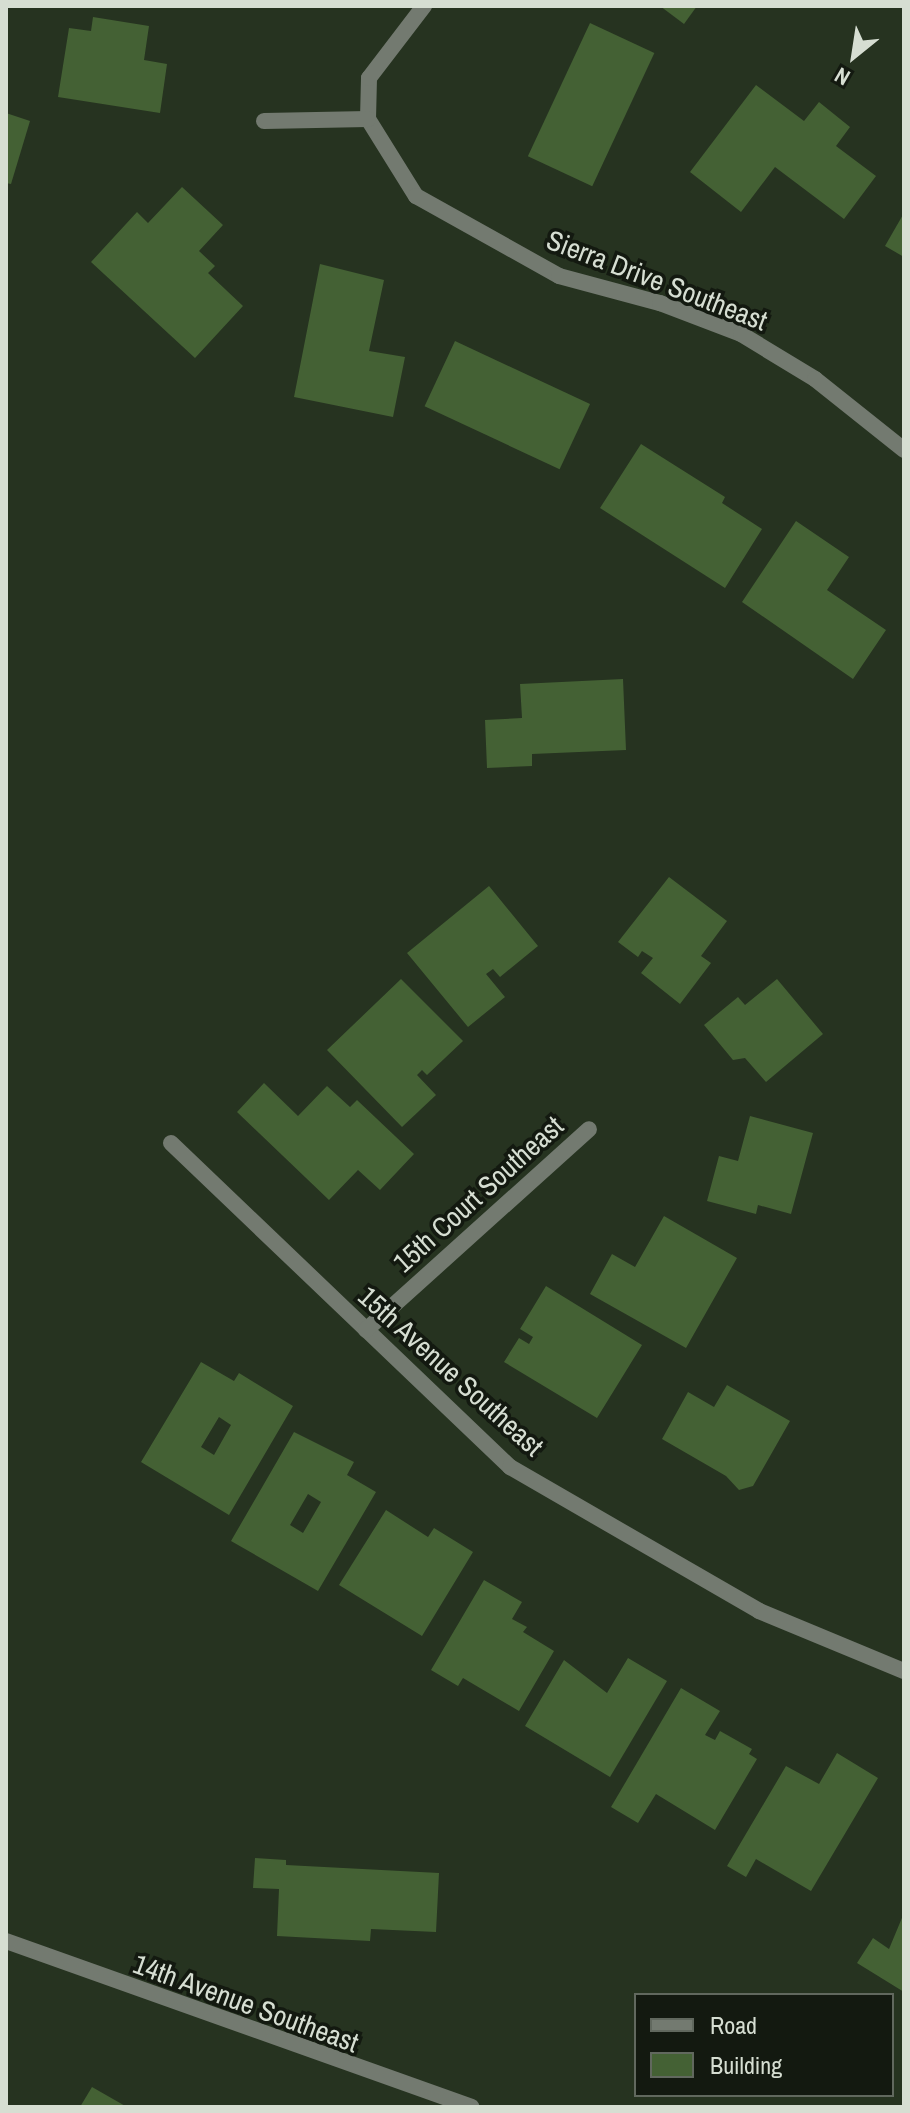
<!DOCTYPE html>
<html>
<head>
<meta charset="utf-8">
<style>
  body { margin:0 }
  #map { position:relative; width:910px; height:2113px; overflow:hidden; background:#263320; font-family:"Archivo Narrow",sans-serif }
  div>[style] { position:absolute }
  .building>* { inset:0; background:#446134; transform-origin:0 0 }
  .street>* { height:16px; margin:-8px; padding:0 8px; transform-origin:8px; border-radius:8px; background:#737a70 }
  span { translate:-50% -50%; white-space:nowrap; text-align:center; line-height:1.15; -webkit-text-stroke:7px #131910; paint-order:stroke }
  .street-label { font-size:28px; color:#d6ded2 }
  .frame { position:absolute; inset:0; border:8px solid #d6ded2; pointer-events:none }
  .legend { position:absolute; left:634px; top:1993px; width:260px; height:104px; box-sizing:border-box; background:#131910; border:2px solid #61685e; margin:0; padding:10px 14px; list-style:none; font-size:24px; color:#d6ded2 }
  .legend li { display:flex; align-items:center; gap:16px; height:40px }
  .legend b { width:40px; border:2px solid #61685e }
  .north { position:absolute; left:814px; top:16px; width:80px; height:80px; -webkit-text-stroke:6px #131910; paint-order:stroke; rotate:210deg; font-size:22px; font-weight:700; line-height:32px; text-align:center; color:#d6ded2 }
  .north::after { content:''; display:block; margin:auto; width:28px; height:36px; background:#d6ded2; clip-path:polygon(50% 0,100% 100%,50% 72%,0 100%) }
</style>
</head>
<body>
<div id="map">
  <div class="building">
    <div style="clip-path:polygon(660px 6px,697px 6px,684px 24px)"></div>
    <div style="clip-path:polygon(93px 17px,149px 26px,144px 60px,167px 64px,160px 113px,58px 97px,69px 28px,91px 31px)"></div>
    <div style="left:590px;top:23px;width:71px;height:147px;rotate:25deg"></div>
    <div style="clip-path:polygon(756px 85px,804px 121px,819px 102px,850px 127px,836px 146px,876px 176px,844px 219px,775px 167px,741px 212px,690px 172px)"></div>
    <div style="clip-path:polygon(6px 113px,30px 121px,11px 184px,6px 183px)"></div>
    <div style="clip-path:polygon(182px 187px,223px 225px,199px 251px,215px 266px,208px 273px,243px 306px,195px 358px,91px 262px,137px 212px,148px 223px)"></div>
    <div style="clip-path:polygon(904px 213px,904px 257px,885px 246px)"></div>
    <div style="clip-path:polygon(320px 264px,384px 280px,369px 351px,405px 357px,393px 417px,294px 397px)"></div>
    <div style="left:455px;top:341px;width:149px;height:72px;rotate:25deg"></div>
    <div style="clip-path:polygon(641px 444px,725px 497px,722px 503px,762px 529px,725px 588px,600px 508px)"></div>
    <div style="clip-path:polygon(796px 521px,849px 557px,827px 590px,886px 630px,853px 679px,742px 602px)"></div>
    <div style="clip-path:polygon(623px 679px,626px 750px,532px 754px,532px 766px,487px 768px,485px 720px,522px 718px,520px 684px)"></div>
    <div style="clip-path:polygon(669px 877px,727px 921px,701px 956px,711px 963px,680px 1004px,641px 973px,653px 958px,642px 951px,638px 957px,618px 942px)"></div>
    <div style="clip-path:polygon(489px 886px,538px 946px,500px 977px,493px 969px,486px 974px,505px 997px,468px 1027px,407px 953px)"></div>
    <div style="clip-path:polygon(401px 979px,463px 1041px,427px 1075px,422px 1070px,417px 1075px,436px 1095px,402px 1127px,327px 1050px)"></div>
    <div style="clip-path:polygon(777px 979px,823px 1034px,766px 1082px,745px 1058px,733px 1060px,704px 1025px,738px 997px,745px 1005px)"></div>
    <div style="clip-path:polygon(264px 1083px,298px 1116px,327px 1086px,350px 1107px,357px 1100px,414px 1154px,380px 1190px,358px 1170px,329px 1200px,237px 1112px)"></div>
    <div style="clip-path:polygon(750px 1116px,813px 1133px,791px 1214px,758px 1205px,756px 1214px,707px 1201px,719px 1156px,738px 1161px)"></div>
    <div style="clip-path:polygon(664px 1216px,737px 1258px,686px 1348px,590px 1294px,612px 1254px,635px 1267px)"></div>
    <div style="clip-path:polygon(546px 1286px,642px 1345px,597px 1418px,504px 1362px,519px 1338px,529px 1344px,533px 1337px,520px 1329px)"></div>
    <div style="clip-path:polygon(evenodd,201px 1362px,234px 1381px,239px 1373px,293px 1406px,229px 1515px,141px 1462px,201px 1362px,219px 1417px,231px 1425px,214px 1455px,201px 1447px,219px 1417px)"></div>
    <div style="clip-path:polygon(727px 1385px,790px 1421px,753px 1486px,739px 1490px,726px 1476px,662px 1439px,688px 1392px,714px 1407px)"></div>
    <div style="clip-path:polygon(evenodd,294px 1432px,354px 1462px,347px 1475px,376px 1492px,318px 1591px,231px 1541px,294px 1432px,308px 1494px,321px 1502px,303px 1533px,290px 1525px,308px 1494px)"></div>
    <div style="clip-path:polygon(386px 1510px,428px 1537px,434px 1528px,473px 1552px,422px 1636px,339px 1585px)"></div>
    <div style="clip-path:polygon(484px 1580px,522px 1602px,512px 1619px,527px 1627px,523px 1632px,554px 1651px,519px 1711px,463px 1678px,458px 1686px,431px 1670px)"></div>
    <div style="clip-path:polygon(628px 1658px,667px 1681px,610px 1777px,525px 1726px,564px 1660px,607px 1693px)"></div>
    <div style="clip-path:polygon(681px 1688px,720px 1711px,705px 1735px,715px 1740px,720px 1731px,752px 1749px,749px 1754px,757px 1759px,715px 1830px,656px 1794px,638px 1823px,611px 1807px)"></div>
    <div style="clip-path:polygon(837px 1753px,878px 1778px,811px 1891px,756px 1859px,746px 1877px,727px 1866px,786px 1766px,819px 1784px)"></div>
    <div style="clip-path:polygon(255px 1858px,286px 1860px,286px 1865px,439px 1873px,436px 1932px,371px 1929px,370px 1941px,277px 1936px,279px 1889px,253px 1888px)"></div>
    <div style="clip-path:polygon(904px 1913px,904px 1992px,857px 1963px,873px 1938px,889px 1949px)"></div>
    <div style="clip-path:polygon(92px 2087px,127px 2107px,80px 2107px)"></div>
  </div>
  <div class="street">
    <div style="left:368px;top:119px;width:91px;rotate:58.1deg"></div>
    <div style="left:416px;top:196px;width:164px;rotate:29.2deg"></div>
    <div style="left:559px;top:276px;width:105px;rotate:15deg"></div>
    <div style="left:660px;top:303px;width:87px;rotate:20.9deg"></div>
    <div style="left:741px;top:334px;width:87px;rotate:31.3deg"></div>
    <div style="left:815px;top:379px;width:114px;rotate:38.6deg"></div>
    <div style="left:368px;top:119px;width:41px;rotate:-88.6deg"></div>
    <div style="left:369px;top:78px;width:91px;rotate:-52.6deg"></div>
    <div style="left:264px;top:121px;width:104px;rotate:-1.1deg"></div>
    <div style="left:171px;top:1143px;width:469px;rotate:43.7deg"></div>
    <div style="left:510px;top:1467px;width:288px;rotate:30deg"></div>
    <div style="left:759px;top:1611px;width:157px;rotate:22.5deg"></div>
    <div style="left:366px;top:1330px;width:300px;rotate:-42deg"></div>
    <div style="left:6px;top:1941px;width:494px;rotate:19.6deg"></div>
  </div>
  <div class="street-label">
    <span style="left:657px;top:280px;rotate:21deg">Sierra Drive Southeast</span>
    <span style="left:478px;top:1194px;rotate:-42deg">15th Court Southeast</span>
    <span style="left:451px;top:1371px;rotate:42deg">15th Avenue Southeast</span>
    <span style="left:246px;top:2003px;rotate:20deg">14th Avenue Southeast</span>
  </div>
  <div class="frame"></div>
  <ul class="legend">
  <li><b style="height:10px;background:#737a70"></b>Road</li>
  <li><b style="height:22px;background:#446134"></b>Building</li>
  </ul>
  <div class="north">N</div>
</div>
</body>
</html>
